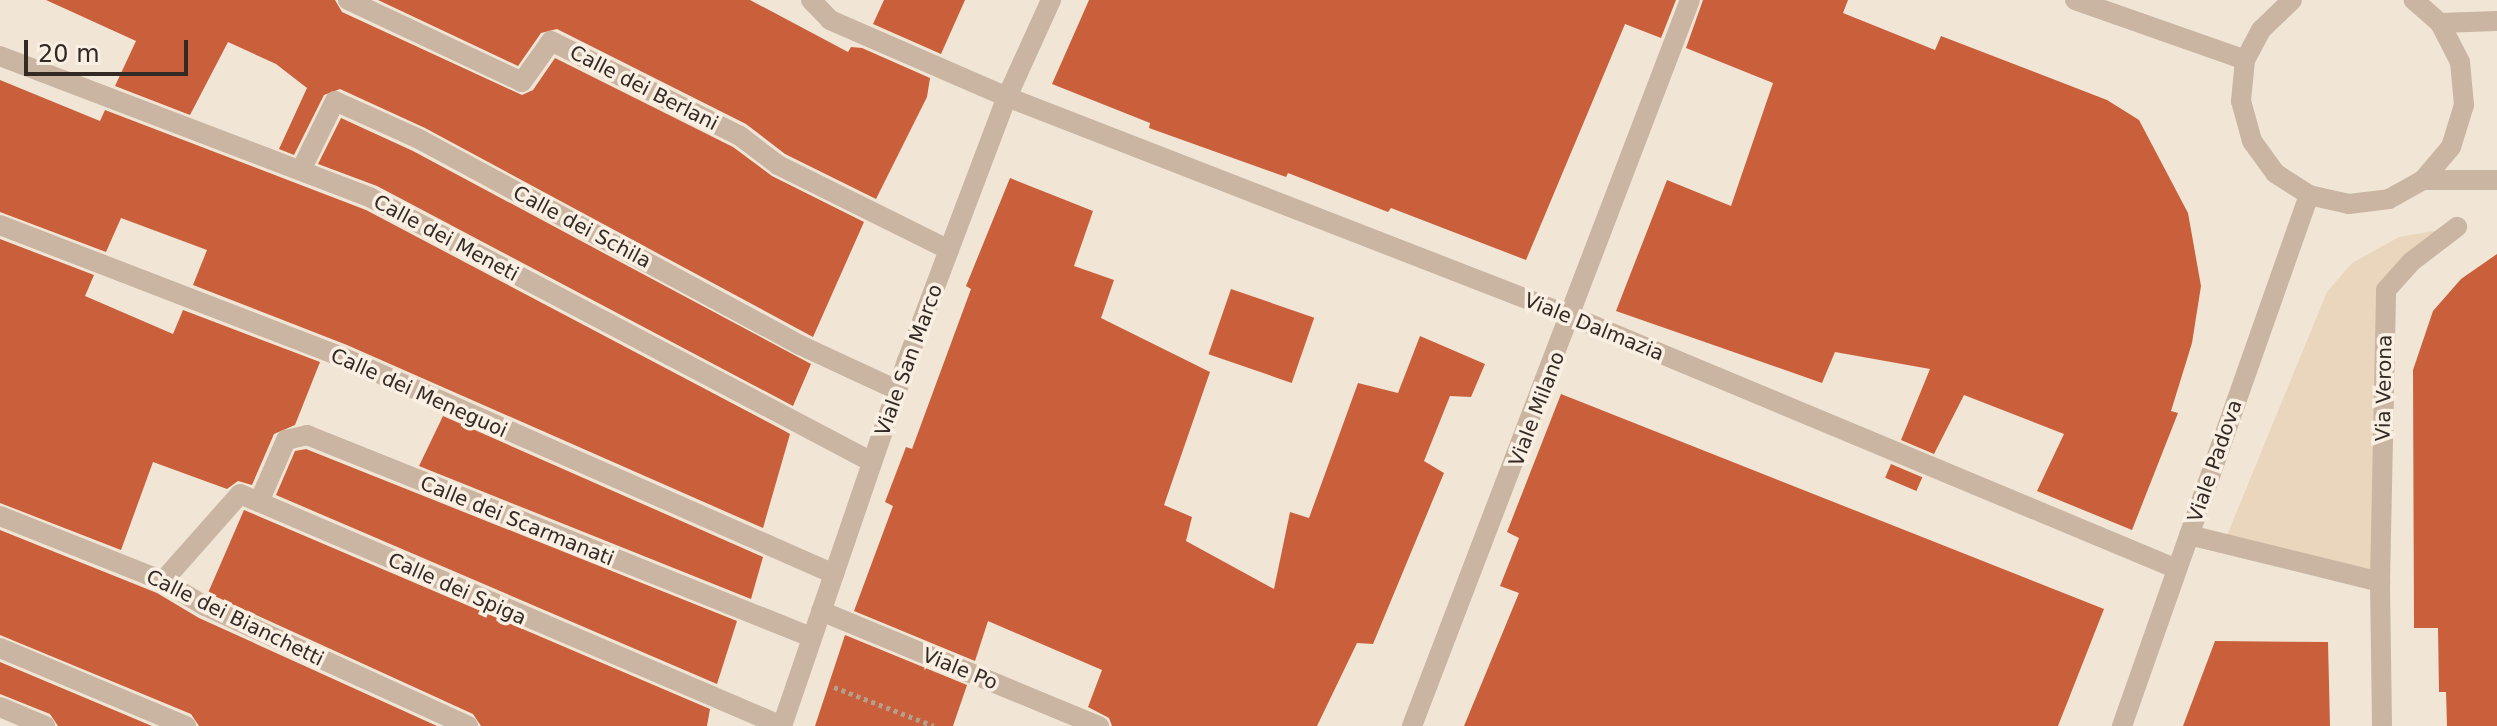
<!DOCTYPE html>
<html>
<head>
<meta charset="utf-8">
<style>
  body { margin:0 }
  #map { position:relative; width:2497px; height:726px; overflow:hidden; background:#f1e5d6; font-family:"DejaVu Sans",sans-serif }
  div>[style] { position:absolute }
  .plaza>* { inset:0; background:#ead6bc }
  .building>* { inset:0; background:#ca603b; transform-origin:0 0 }
  .path>* { height:5px; margin-top:-2.5px; transform-origin:0; background:repeating-linear-gradient(90deg,#b59e8c 0 4px,transparent 0 8px) }
  .minor>* { height:20px; margin:-10px; padding:0 10px; transform-origin:10px; border-radius:10px; background:#c9b5a2 }
  span { translate:-50% -50%; white-space:nowrap; text-align:center; line-height:1.15; -webkit-text-stroke:7px #f9efe2; paint-order:stroke }
  .street-label { font-size:20px; color:#332925 }
  .scale { position:absolute; left:24px; top:40px; width:164px; height:36px; box-sizing:border-box; border:4px solid #332925; border-top:0; padding-left:10px; font-size:24px; line-height:28px; white-space:nowrap; color:#332925; -webkit-text-stroke:6px #f9efe2; paint-order:stroke }
</style>
</head>
<body>
<div id="map">
  <div class="plaza">
    <div style="clip-path:polygon(2457px 227px,2386px 290px,2380px 582px,2223px 545px,2327px 292px,2352px 263px,2399px 237px)"></div>
  </div>
  <div class="building">
    <div style="clip-path:polygon(46px 0,335px 0,342px 12px,522px 95px,533px 90px,555px 58px,733px 147px,772px 176px,864px 222px,813px 337px,425px 128px,340px 89px,324px 95px,294px 155px,279px 149px,307px 88px,276px 64px,228px 42px,190px 115px,115px 86px,136px 41px)"></div>
    <div style="clip-path:polygon(378px 0,750px 0,848px 52px,851px 47px,862px 48px,930px 78px,927px 97px,876px 199px,785px 154px,746px 124px,557px 29px,541px 33px,518px 66px)"></div>
    <div style="clip-path:polygon(884px 0,965px 0,941px 54px,873px 24px)"></div>
    <div style="clip-path:polygon(1089px 0,1676px 0,1661px 38px,1625px 24px,1526px 260px,1391px 208px,1388px 212px,1288px 173px,1286px 177px,1149px 128px,1150px 123px,1052px 84px)"></div>
    <div style="clip-path:polygon(1703px 0,1848px 0,1843px 13px,1935px 50px,1941px 36px,2107px 100px,2139px 120px,2188px 213px,2201px 286px,2192px 343px,2171px 411px,2178px 413px,2132px 530px,2037px 491px,2064px 434px,1964px 395px,1934px 454px,1901px 440px,1930px 369px,1835px 352px,1822px 383px,1616px 311px,1667px 180px,1731px 206px,1773px 83px,1686px 48px)"></div>
    <div style="clip-path:polygon(0 80px,100px 121px,105px 110px,366px 210px,783px 430px,790px 434px,763px 528px,347px 345px,193px 285px,207px 250px,121px 218px,106px 252px,0 212px)"></div>
    <div style="clip-path:polygon(341px 118px,413px 151px,811px 364px,793px 406px,377px 186px,318px 164px)"></div>
    <div style="clip-path:polygon(1010px 178px,1093px 211px,1074px 266px,1114px 280px,1101px 318px,1210px 372px,1164px 505px,1192px 517px,1186px 541px,1274px 589px,1290px 512px,1309px 518px,1358px 383px,1398px 393px,1420px 336px,1485px 364px,1471px 397px,1450px 396px,1424px 461px,1444px 473px,1373px 644px,1357px 643px,1317px 726px,1112px 726px,1109px 718px,1088px 707px,1102px 670px,988px 621px,975px 661px,854px 611px,893px 506px,885px 502px,906px 447px,912px 449px,971px 289px,966px 286px)"></div>
    <div style="clip-path:polygon(0 239px,94px 275px,85px 296px,173px 334px,183px 310px,320px 362px,295px 425px,274px 434px,252px 485px,238px 481px,227px 489px,153px 462px,121px 550px,0 503px)"></div>
    <div style="clip-path:polygon(2497px 254px,2497px 726px,2447px 726px,2446px 692px,2439px 692px,2438px 628px,2414px 628px,2413px 370px,2433px 311px,2461px 279px)"></div>
    <div style="left:1231px;top:289px;width:88px;height:69px;rotate:19deg"></div>
    <div style="clip-path:polygon(1561px 394px,2104px 609px,2058px 726px,1464px 726px,1519px 593px,1500px 586px,1519px 538px,1507px 532px)"></div>
    <div style="clip-path:polygon(443px 416px,763px 557px,751px 599px,419px 466px)"></div>
    <div style="clip-path:polygon(306px 449px,737px 621px,717px 684px,276px 495px,295px 451px)"></div>
    <div style="left:1891px;top:464px;width:34px;height:15px;rotate:23deg"></div>
    <div style="clip-path:polygon(244px 510px,710px 709px,707px 726px,481px 726px,473px 714px,208px 593px)"></div>
    <div style="clip-path:polygon(0 530px,157px 593px,199px 618px,437px 726px,199px 726px,191px 714px,0 635px)"></div>
    <div style="clip-path:polygon(845px 635px,967px 685px,953px 726px,815px 726px)"></div>
    <div style="clip-path:polygon(2215px 641px,2328px 642px,2330px 726px,2183px 726px)"></div>
    <div style="clip-path:polygon(0 662px,152px 726px,58px 726px,50px 714px,0 694px)"></div>
  </div>
  <div class="path">
    <div style="left:834px;top:687px;width:107px;rotate:21.3deg"></div>
  </div>
  <div class="minor">
    <div style="left:348px;top:0;width:192px;rotate:25.2deg"></div>
    <div style="left:522px;top:82px;width:50px;rotate:-54.7deg"></div>
    <div style="left:551px;top:41px;width:212px;rotate:26.7deg"></div>
    <div style="left:740px;top:136px;width:48px;rotate:37.3deg"></div>
    <div style="left:778px;top:165px;width:191px;rotate:26.4deg"></div>
    <div style="left:811px;top:0;width:28px;rotate:46deg"></div>
    <div style="left:830px;top:20px;width:193px;rotate:23.5deg"></div>
    <div style="left:1007px;top:97px;width:607px;rotate:21.24deg"></div>
    <div style="left:1573px;top:317px;width:654px;rotate:22.65deg"></div>
    <div style="left:2075px;top:0;width:180px;rotate:19.4deg"></div>
    <div style="left:2292px;top:0;width:43px;rotate:135.9deg"></div>
    <div style="left:2261px;top:30px;width:34px;rotate:118deg"></div>
    <div style="left:2245px;top:60px;width:41px;rotate:95.6deg"></div>
    <div style="left:2241px;top:101px;width:41px;rotate:74.6deg"></div>
    <div style="left:2252px;top:141px;width:39px;rotate:54deg"></div>
    <div style="left:2275px;top:173px;width:40px;rotate:32.9deg"></div>
    <div style="left:2309px;top:195px;width:41px;rotate:12.7deg"></div>
    <div style="left:2349px;top:204px;width:40px;rotate:-7.1deg"></div>
    <div style="left:2389px;top:199px;width:39px;rotate:-29deg"></div>
    <div style="left:2423px;top:180px;width:43px;rotate:-49.7deg"></div>
    <div style="left:2451px;top:147px;width:44px;rotate:-72.8deg"></div>
    <div style="left:2464px;top:105px;width:43px;rotate:-95.3deg"></div>
    <div style="left:2460px;top:62px;width:44px;rotate:-117.1deg"></div>
    <div style="left:2440px;top:23px;width:35px;rotate:-139deg"></div>
    <div style="left:2440px;top:23px;width:57px;rotate:-2deg"></div>
    <div style="left:0;top:56px;width:397px;rotate:20.9deg"></div>
    <div style="left:371px;top:198px;width:566px;rotate:27.79deg"></div>
    <div style="left:301px;top:170px;width:77px;rotate:-63.8deg"></div>
    <div style="left:335px;top:101px;width:92px;rotate:24.3deg"></div>
    <div style="left:419px;top:139px;width:433px;rotate:28.4deg"></div>
    <div style="left:800px;top:345px;width:107px;rotate:24.9deg"></div>
    <div style="left:2423px;top:180px;width:74px"></div>
    <div style="left:0;top:225px;width:367px;rotate:21.1deg"></div>
    <div style="left:342px;top:357px;width:538px;rotate:23.8deg"></div>
    <div style="left:259px;top:502px;width:68px;rotate:-66.5deg"></div>
    <div style="left:286px;top:440px;width:22px;rotate:-13deg"></div>
    <div style="left:307px;top:435px;width:543px;rotate:21.84deg"></div>
    <div style="left:0;top:516px;width:175px;rotate:21.7deg"></div>
    <div style="left:163px;top:581px;width:49px;rotate:30.8deg"></div>
    <div style="left:205px;top:606px;width:289px;rotate:24.5deg"></div>
    <div style="left:2189px;top:535px;width:197px;rotate:13.8deg"></div>
    <div style="left:2380px;top:582px;width:144px;rotate:89.2deg"></div>
    <div style="left:163px;top:581px;width:116px;rotate:-48.5deg"></div>
    <div style="left:240px;top:494px;width:590px;rotate:23.17deg"></div>
    <div style="left:2380px;top:582px;width:292px;rotate:-88.8deg"></div>
    <div style="left:2386px;top:290px;width:38px;rotate:-48deg"></div>
    <div style="left:2411px;top:262px;width:58px;rotate:-37.3deg"></div>
    <div style="left:821px;top:611px;width:301px;rotate:22.5deg"></div>
    <div style="left:0;top:648px;width:202px;rotate:22.8deg"></div>
    <div style="left:0;top:707px;width:49px;rotate:22.9deg"></div>
    <div style="left:782px;top:726px;width:386px;rotate:-71.1deg"></div>
    <div style="left:907px;top:361px;width:282px;rotate:-69.3deg"></div>
    <div style="left:1007px;top:97px;width:107px;rotate:-65.6deg"></div>
    <div style="left:1412px;top:726px;width:777px;rotate:-69.05deg"></div>
    <div style="left:2122px;top:726px;width:563px;rotate:-70.6deg"></div>
  </div>
  <div class="street-label">
    <span style="left:644px;top:88px;rotate:27deg">Calle dei Berlani</span>
    <span style="left:582px;top:227px;rotate:28deg">Calle dei Schila</span>
    <span style="left:446px;top:238px;rotate:28deg">Calle dei Meneti</span>
    <span style="left:1594px;top:327px;rotate:22deg">Viale Dalmazia</span>
    <span style="left:909px;top:360px;rotate:-70deg">Viale San Marco</span>
    <span style="left:2384px;top:388px;rotate:-89deg">Via Verona</span>
    <span style="left:419px;top:393px;rotate:24deg">Calle dei Meneguoi</span>
    <span style="left:1537px;top:409px;rotate:-69deg">Viale Milano</span>
    <span style="left:2215px;top:461px;rotate:-71deg">Viale Padova</span>
    <span style="left:517px;top:521px;rotate:22deg">Calle dei Scarmanati</span>
    <span style="left:457px;top:589px;rotate:24deg">Calle dei Spiga</span>
    <span style="left:235px;top:618px;rotate:26deg">Calle dei Bianchetti</span>
    <span style="left:960px;top:669px;rotate:22deg">Viale Po</span>
  </div>
  <div class="scale">20 m</div>
</div>
</body>
</html>
